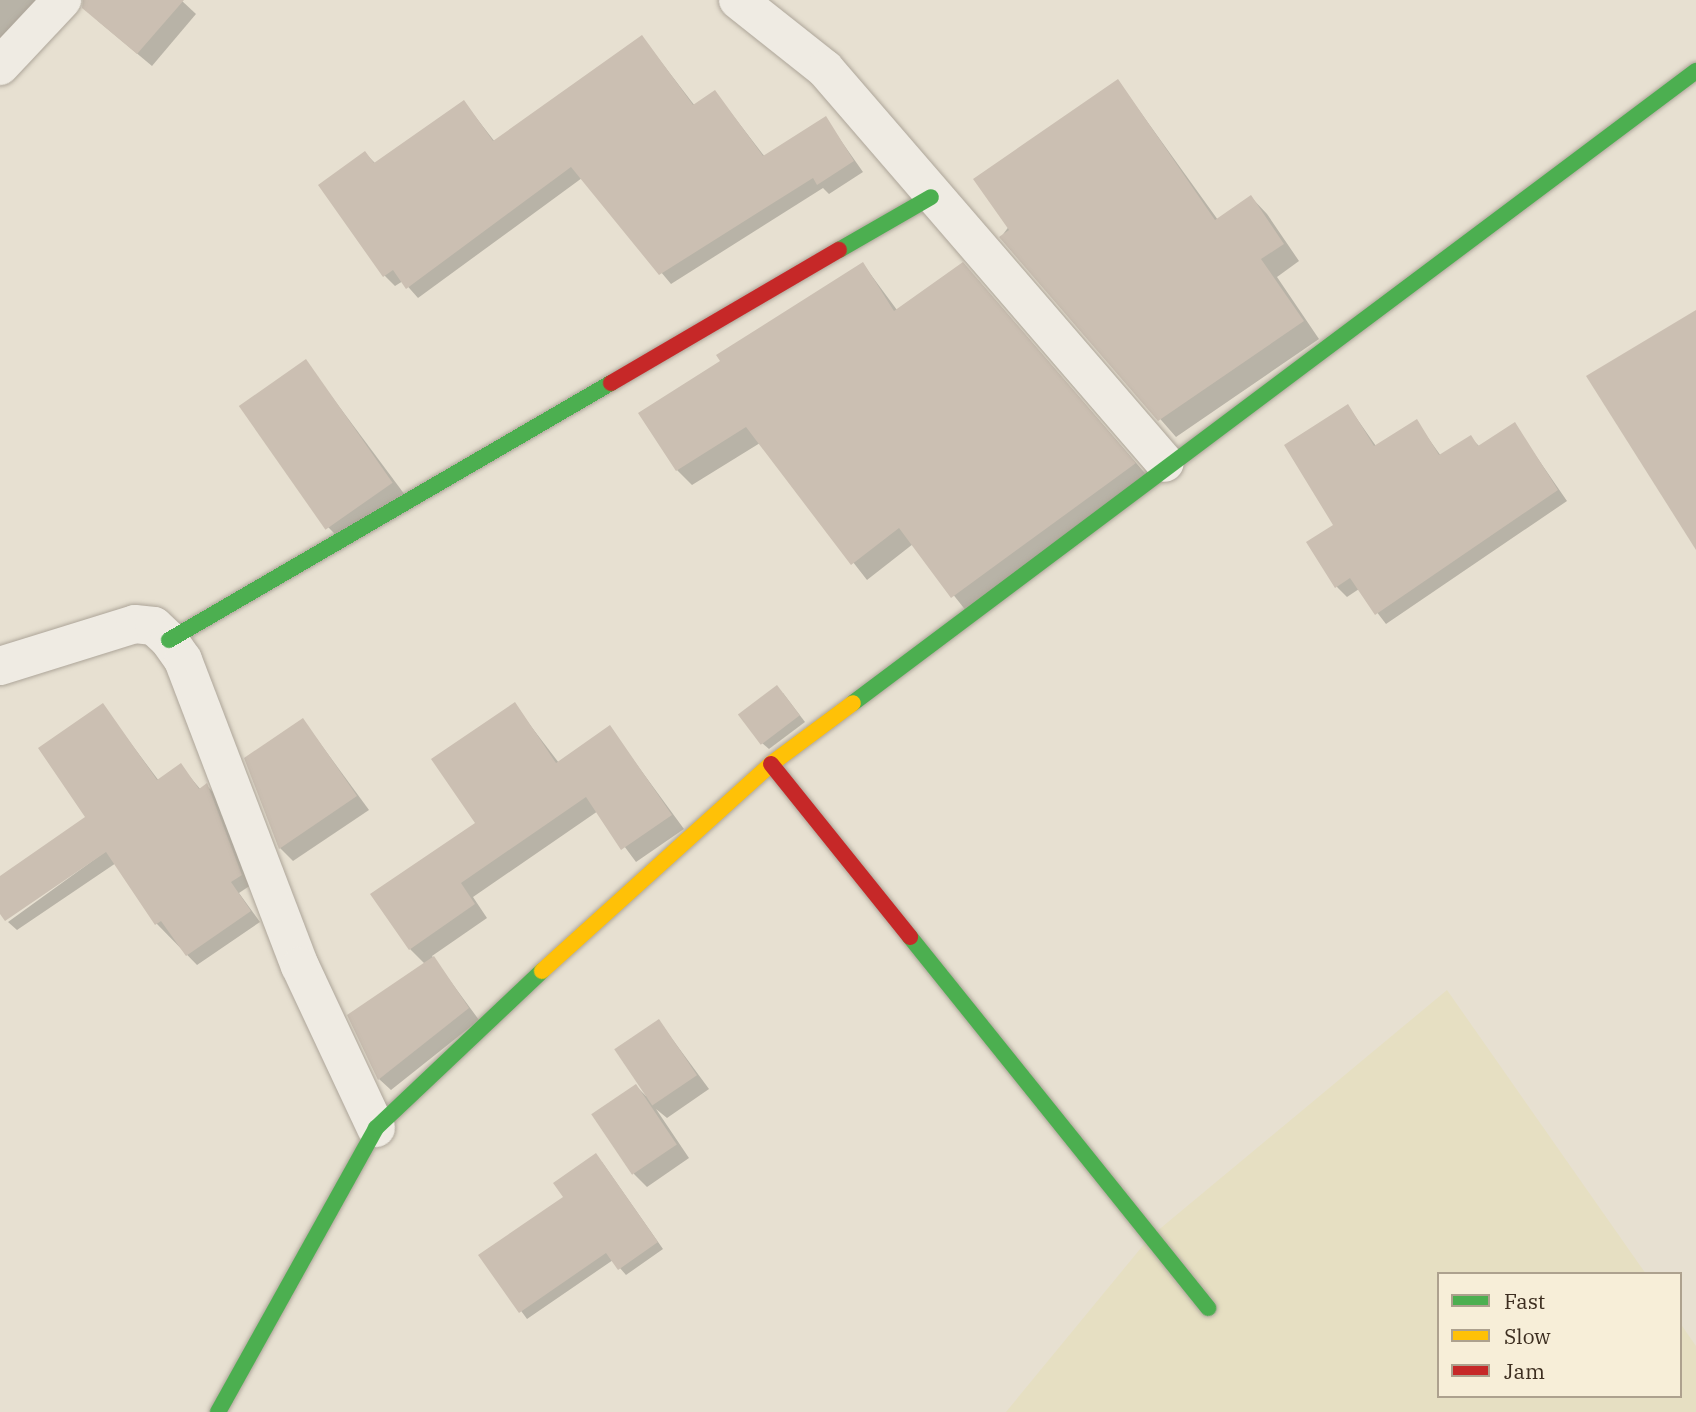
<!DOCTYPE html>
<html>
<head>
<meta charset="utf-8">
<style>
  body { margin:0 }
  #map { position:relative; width:1696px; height:1412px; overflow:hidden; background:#e7e0d1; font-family:"IBM Plex Serif",serif }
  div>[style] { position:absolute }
  .farmland>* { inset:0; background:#e6dfc2 }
  .shadow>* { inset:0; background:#0003 }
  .building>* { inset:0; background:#cbbfb2; transform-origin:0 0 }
  .roads { filter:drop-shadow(0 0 2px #ada599) drop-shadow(0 0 2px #ada599) }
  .street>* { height:38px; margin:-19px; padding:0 19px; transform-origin:19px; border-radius:19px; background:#efebe3 }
  .fast>* { height:16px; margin:-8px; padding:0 8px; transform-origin:8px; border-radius:8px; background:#4caf50 }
  .slow>* { height:16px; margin:-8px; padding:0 8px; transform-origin:8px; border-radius:8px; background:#ffc107 }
  .jam>* { height:16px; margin:-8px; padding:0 8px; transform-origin:8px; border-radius:8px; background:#c62828 }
  span { translate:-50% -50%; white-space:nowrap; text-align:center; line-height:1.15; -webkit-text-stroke:7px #f7eed8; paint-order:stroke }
  .legend { position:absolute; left:1437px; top:1272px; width:245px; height:126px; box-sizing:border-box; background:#f7eed8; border:2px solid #ada18e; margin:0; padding:9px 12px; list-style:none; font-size:21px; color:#3d2e20 }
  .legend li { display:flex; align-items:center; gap:14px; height:35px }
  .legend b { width:35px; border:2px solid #ada18e }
</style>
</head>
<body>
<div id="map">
  <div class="farmland">
    <div style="clip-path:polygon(1447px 990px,1646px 1274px,1439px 1274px,1439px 1396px,1680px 1396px,1680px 1323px,1696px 1346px,1696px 1412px,1006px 1412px,1150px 1237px)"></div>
  </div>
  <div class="shadow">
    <div style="clip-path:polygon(0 0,47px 0,0 75px)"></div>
    <div style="clip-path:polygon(90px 0,181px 0,196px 14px,152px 66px,98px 21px)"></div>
    <div style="clip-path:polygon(642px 37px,695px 106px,715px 92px,765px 157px,825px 118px,863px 172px,829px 194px,823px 188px,671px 284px,582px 178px,418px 298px,403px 281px,395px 286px,385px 276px,320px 185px,365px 153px,376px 164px,464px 102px,495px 142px)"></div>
    <div style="clip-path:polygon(1118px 81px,1218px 220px,1251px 197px,1267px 214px,1299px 261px,1277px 277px,1319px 339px,1176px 437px,1001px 237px)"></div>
    <div style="clip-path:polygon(863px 264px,897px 310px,978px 280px,1150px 479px,967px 612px,913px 544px,867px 580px,760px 443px,692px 485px,677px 470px,722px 361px)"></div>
    <div style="clip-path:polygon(306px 362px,405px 495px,338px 537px,325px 524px)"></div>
    <div style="clip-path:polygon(1348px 406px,1376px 446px,1416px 421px,1441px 456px,1470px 437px,1480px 447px,1514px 424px,1567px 501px,1386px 624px,1359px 589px,1347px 597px,1337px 587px)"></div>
    <div style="clip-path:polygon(783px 693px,805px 722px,769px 749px,762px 743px)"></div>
    <div style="clip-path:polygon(514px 704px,559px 763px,610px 728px,684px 829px,636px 862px,598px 811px,473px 897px,487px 918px,432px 956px,479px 1020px,391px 1090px,379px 1079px,425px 964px,410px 949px,477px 823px)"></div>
    <div style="clip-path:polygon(103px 706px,159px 781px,181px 766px,201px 790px,207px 786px,217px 796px,251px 885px,239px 893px,260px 922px,197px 965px,157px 924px,116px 863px,17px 930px,8px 922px,113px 846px,0 911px,0 878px,87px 817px)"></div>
    <div style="clip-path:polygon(303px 720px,369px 810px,293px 861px,280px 848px)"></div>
    <div style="clip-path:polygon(659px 1021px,709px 1089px,667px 1118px,656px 1109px,689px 1158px,647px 1187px,634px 1174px,636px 1086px,646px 1096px)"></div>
    <div style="clip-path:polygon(602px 1162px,663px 1249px,626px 1275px,613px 1260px,527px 1319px,481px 1256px,566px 1198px)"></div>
  </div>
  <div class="building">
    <div style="clip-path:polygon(83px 0,184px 0,137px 54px,82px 8px)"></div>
    <div style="clip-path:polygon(642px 35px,693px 105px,715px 90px,763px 156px,826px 116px,854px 161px,817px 185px,813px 178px,659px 275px,571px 167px,406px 289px,393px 270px,383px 277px,318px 185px,365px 151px,374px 163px,464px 100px,493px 141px)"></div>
    <div style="clip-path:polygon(1118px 79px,1215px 220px,1251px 195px,1284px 244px,1261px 259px,1304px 321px,1158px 421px,999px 237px,1009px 230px,973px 179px)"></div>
    <div style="clip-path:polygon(863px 262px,894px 311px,963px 262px,1136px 463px,951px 598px,899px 528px,851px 565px,746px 427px,676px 471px,638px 413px,720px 361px,716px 355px)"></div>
    <div style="clip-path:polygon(1696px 310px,1696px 550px,1586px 376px)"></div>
    <div style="left:306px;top:359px;width:151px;height:82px;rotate:55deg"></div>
    <div style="clip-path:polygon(1348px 404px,1374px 446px,1417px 419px,1439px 455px,1471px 435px,1478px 446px,1515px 422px,1558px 490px,1375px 615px,1350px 578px,1335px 588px,1306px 542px,1333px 525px,1284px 445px)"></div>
    <div style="left:777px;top:685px;width:38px;height:49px;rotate:53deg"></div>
    <div style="clip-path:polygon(515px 702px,556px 763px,610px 725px,672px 815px,621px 850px,586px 797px,461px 883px,475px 904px,409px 950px,370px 894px,475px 823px,431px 759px)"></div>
    <div style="clip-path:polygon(103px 703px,157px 780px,181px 763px,199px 789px,207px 783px,242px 875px,231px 882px,251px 911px,186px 956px,161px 921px,155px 925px,106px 852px,5px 921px,0 914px,0 876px,85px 817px,38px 748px)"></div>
    <div style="clip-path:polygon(303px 718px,357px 796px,279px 849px,244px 758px)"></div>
    <div style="clip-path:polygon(434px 956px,469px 1008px,378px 1080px,347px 1015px)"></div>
    <div style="left:659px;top:1019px;width:68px;height:54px;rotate:56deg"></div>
    <div style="left:636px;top:1084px;width:73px;height:54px;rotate:56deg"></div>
    <div style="clip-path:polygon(596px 1153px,658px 1242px,618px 1270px,606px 1253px,519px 1313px,478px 1255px,563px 1197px,553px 1183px)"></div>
  </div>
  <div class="roads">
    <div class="street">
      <div style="left:738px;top:0;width:111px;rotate:38.4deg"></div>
      <div style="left:825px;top:69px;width:520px;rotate:49.21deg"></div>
      <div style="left:0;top:66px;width:91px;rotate:-46.8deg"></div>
      <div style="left:0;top:666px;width:141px;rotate:-17.3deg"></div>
      <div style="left:135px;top:624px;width:19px;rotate:6deg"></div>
      <div style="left:154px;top:626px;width:21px;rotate:43deg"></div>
      <div style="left:169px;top:640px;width:24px;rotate:55deg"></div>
      <div style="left:183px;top:660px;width:328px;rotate:69.1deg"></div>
      <div style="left:300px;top:966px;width:179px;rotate:64.9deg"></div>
    </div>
    <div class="fast">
      <div style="left:839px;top:250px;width:106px;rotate:-29.9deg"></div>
      <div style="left:169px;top:640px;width:511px;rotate:-30.18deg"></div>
      <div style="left:853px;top:703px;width:1054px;rotate:-36.86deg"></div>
      <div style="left:910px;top:937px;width:476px;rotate:51.2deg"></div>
      <div style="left:218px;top:1412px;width:325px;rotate:-60.9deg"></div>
      <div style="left:376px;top:1128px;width:228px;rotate:-43.4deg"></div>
    </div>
    <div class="slow">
      <div style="left:542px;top:971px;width:309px;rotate:-42.1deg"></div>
      <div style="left:771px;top:764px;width:102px;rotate:-36.6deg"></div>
    </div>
    <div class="jam">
      <div style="left:611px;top:383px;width:264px;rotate:-30.3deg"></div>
      <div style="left:771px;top:764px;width:222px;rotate:51.2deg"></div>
    </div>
  </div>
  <ul class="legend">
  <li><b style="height:9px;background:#4caf50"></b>Fast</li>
  <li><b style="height:9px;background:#ffc107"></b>Slow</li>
  <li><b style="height:9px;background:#c62828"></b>Jam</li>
  </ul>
</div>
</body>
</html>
